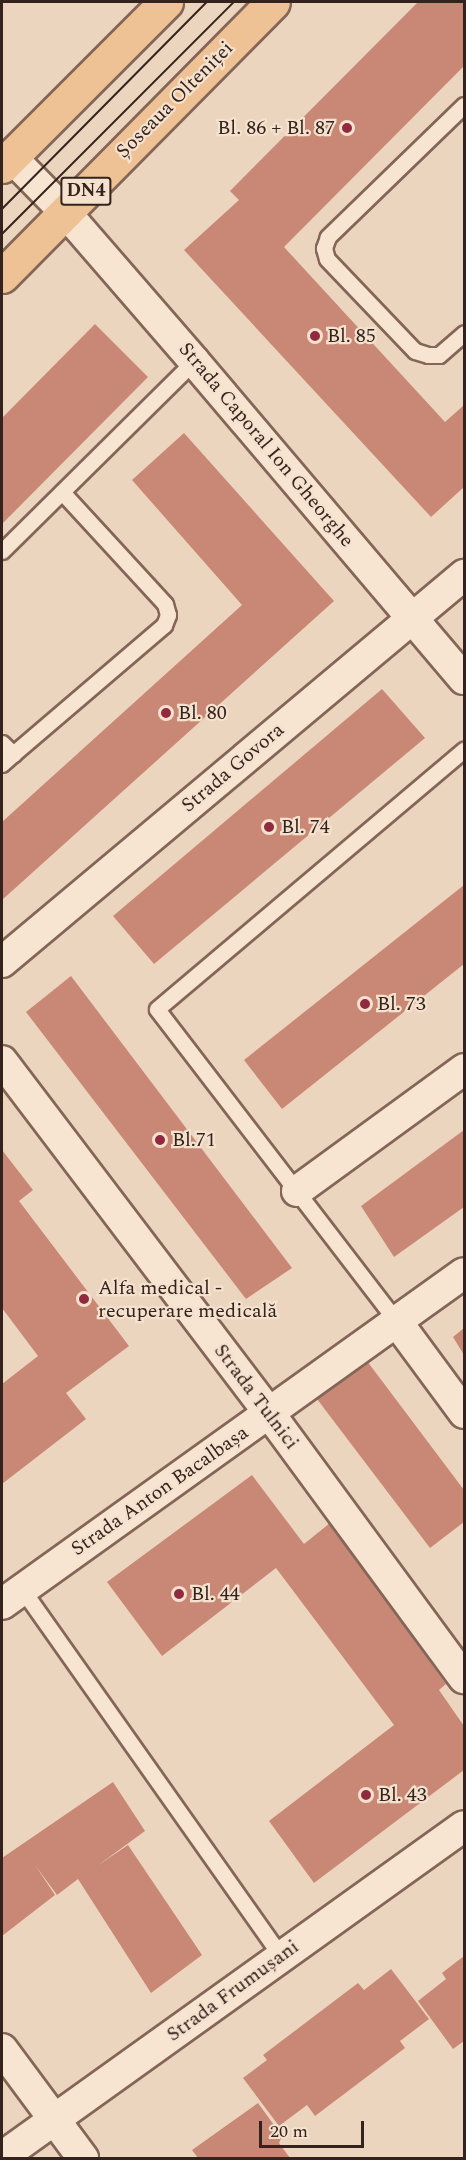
<!DOCTYPE html>
<meta charset="utf-8">
<style>
body{margin:0}
#map{position:relative;width:466px;height:2160px;overflow:hidden;background:#ecd5be;font-family:Spectral,serif}
div>[style]{position:absolute}
.building>*{inset:0;background:#c98875}
.roads{filter:drop-shadow(2px 0 #846658) drop-shadow(-2px 0 #846658) drop-shadow(0 2px #846658) drop-shadow(0 -2px #846658)}
.lane>*{height:15px;margin:-7.5px;padding:0 7.5px;transform-origin:7.5px;border-radius:7.5px;background:#f7e4d1}
.street>*{height:30px;margin:-15px;padding:0 15px;transform-origin:15px;border-radius:15px;background:#f7e4d1}
.primary>*{height:33px;margin:-16.5px;padding:0 16.5px;transform-origin:16.5px;border-radius:16.5px;background:#efc296}
.tram>*{height:1.5px;margin:-0.75px;padding:0 0.75px;transform-origin:0.75px;border-radius:0.75px;background:#34231c}
.dots>*{width:16px;height:16px;translate:-50% -50%;box-sizing:border-box;border:3px solid #f4e1ce;border-radius:50%}
span{translate:-50% -50%;white-space:nowrap;text-align:center;line-height:1.15;-webkit-text-stroke:4.5px #f4e1ce;paint-order:stroke}
.shield-label span{padding:2px 4px;background:#f4e1ce;border:2px solid;border-radius:4px;-webkit-text-stroke-width:0}
.shield-label{font-size:18px;color:#34231c;font-weight:700}
.street-label{font-size:20px;color:#34231c}
.poi-label{font-size:20px;color:#34231c}
.right{translate:-100% -50%;text-align:right}
.left{translate:0 -50%;text-align:left}
.frame{position:absolute;inset:0;border:3px solid #34231c;pointer-events:none}
.scale{position:absolute;left:259px;top:2121px;width:105px;height:27px;box-sizing:border-box;border:3px solid #34231c;border-top:0;padding-left:8px;font-size:18px;line-height:21px;white-space:nowrap;color:#34231c;-webkit-text-stroke:4px #f4e1ce;paint-order:stroke}
</style>
<div id="map">
<div class="building">
<div style="clip-path:polygon(418px 2px,464px 2px,464px 66px,284px 247px,445px 422px,464px 405px,464px 487px,431px 517px,184px 250px,239px 200px,230px 191px)"></div>
<div style="clip-path:polygon(95px 324px,148px 377px,2px 524px,2px 418px)"></div>
<div style="clip-path:polygon(184px 433px,334px 601px,2px 900px,2px 822px,242px 605px,132px 480px)"></div>
<div style="clip-path:polygon(382px 689px,425px 738px,154px 964px,113px 916px)"></div>
<div style="clip-path:polygon(464px 885px,464px 964px,282px 1109px,244px 1060px)"></div>
<div style="clip-path:polygon(71px 976px,292px 1268px,246px 1299px,26px 1012px)"></div>
<div style="clip-path:polygon(464px 1130px,464px 1207px,394px 1257px,361px 1206px)"></div>
<div style="clip-path:polygon(2px 1150px,33px 1190px,19px 1201px,129px 1346px,66px 1393px,86px 1419px,2px 1484px,2px 1384px,38px 1356px,2px 1308px)"></div>
<div style="clip-path:polygon(464px 1328px,464px 1355px,453px 1337px)"></div>
<div style="clip-path:polygon(367px 1361px,464px 1490px,464px 1522px,430px 1548px,317px 1399px)"></div>
<div style="clip-path:polygon(252px 1475px,304px 1544px,330px 1523px,446px 1684px,439px 1690px,464px 1726px,464px 1770px,314px 1883px,269px 1821px,394px 1725px,276px 1568px,162px 1656px,107px 1582px)"></div>
<div style="clip-path:polygon(113px 1782px,145px 1831px,97px 1866px,128px 1845px,202px 1955px,151px 1993px,78px 1879px,57px 1895px,35px 1865px,55px 1895px,2px 1936px,2px 1858px)"></div>
<div style="clip-path:polygon(464px 1956px,464px 2041px,453px 2049px,418px 2001px,446px 1979px,442px 1973px)"></div>
<div style="clip-path:polygon(391px 1969px,429px 2019px,400px 2041px,405px 2048px,315px 2116px,307px 2105px,279px 2126px,243px 2078px,267px 2060px,263px 2055px,358px 1983px,364px 1990px)"></div>
<div style="clip-path:polygon(258px 2103px,282px 2136px,279px 2143px,290px 2158px,198px 2158px,192px 2150px)"></div>
</div>
<div class="roads">
<div class="lane">
<div style="left:464px;top:105px;width:190px;rotate:135.9deg"></div>
<div style="left:328px;top:237px;width:12px;rotate:110deg"></div>
<div style="left:324px;top:248px;width:11px;rotate:75deg"></div>
<div style="left:327px;top:259px;width:127px;rotate:46.3deg"></div>
<div style="left:415px;top:351px;width:14px;rotate:17deg"></div>
<div style="left:428px;top:355px;width:11px"></div>
<div style="left:439px;top:355px;width:33px;rotate:-41deg"></div>
<div style="left:2px;top:551px;width:270px;rotate:-44.7deg"></div>
<div style="left:2px;top:743px;width:16px;rotate:45deg"></div>
<div style="left:13px;top:754px;width:15px;rotate:138deg"></div>
<div style="left:13px;top:754px;width:199px;rotate:-40.5deg"></div>
<div style="left:164px;top:625px;width:11px;rotate:-68deg"></div>
<div style="left:168px;top:615px;width:11px;rotate:-105deg"></div>
<div style="left:165px;top:604px;width:152px;rotate:-132.6deg"></div>
<div style="left:397px;top:1322px;width:394px;rotate:-127.5deg"></div>
<div style="left:157px;top:1009px;width:402px;rotate:-40.2deg"></div>
<div style="left:22px;top:1589px;width:449px;rotate:54.8deg"></div>
</div>
<div class="street">
<div style="left:11px;top:157px;width:77px;rotate:45.5deg"></div>
<div style="left:65px;top:212px;width:197px;rotate:49.1deg"></div>
<div style="left:194px;top:361px;width:417px;rotate:49.7deg"></div>
<div style="left:2px;top:962px;width:603px;rotate:-39.95deg"></div>
<div style="left:2px;top:1061px;width:442px;rotate:52.8deg"></div>
<div style="left:269px;top:1413px;width:329px;rotate:53.7deg"></div>
<div style="left:297px;top:1191px;width:207px;rotate:-36.1deg"></div>
<div style="left:397px;top:1322px;width:113px;rotate:53.6deg"></div>
<div style="left:2px;top:1604px;width:568px;rotate:-35.62deg"></div>
<div style="left:2px;top:2049px;width:136px;rotate:53.4deg"></div>
<div style="left:2px;top:2157px;width:568px;rotate:-35.62deg"></div>
</div>
<div class="primary">
<div style="left:2px;top:166px;width:232px;rotate:-45deg"></div>
<div style="left:2px;top:276px;width:385px;rotate:-45.3deg"></div>
</div>
</div>
<div class="tram">
<div style="left:2px;top:209px;width:291px;rotate:-45.3deg"></div>
<div style="left:2px;top:234px;width:328px;rotate:-45deg"></div>
</div>
<div class="dots">
<div style="left:347px;top:128px;background:#912a3f"></div>
<div style="left:315px;top:336px;background:#912a3f"></div>
<div style="left:166px;top:713px;background:#912a3f"></div>
<div style="left:269px;top:827px;background:#912a3f"></div>
<div style="left:365px;top:1004px;background:#912a3f"></div>
<div style="left:160px;top:1140px;background:#912a3f"></div>
<div style="left:84px;top:1299px;background:#912a3f"></div>
<div style="left:179px;top:1594px;background:#912a3f"></div>
<div style="left:366px;top:1795px;background:#912a3f"></div>
</div>
<div class="shield-label">
<span style="left:86px;top:191px">DN4</span>
</div>
<div class="street-label">
<span style="left:175px;top:100px;rotate:-45deg">Șoseaua Olteniței</span>
<span style="left:266px;top:445px;rotate:50deg">Strada Caporal Ion Gheorghe</span>
<span style="left:233px;top:768px;rotate:-40deg">Strada Govora</span>
<span style="left:256px;top:1397px;rotate:53deg">Strada Tulnici</span>
<span style="left:160px;top:1491px;rotate:-35deg">Strada Anton Bacalbașa</span>
<span style="left:233px;top:1991px;rotate:-36deg">Strada Frumușani</span>
</div>
<div class="poi-label">
<span class="right" style="left:335px;top:128px">Bl. 86 + Bl. 87</span>
<span class="left" style="left:327px;top:336px">Bl. 85</span>
<span class="left" style="left:178px;top:713px">Bl. 80</span>
<span class="left" style="left:281px;top:827px">Bl. 74</span>
<span class="left" style="left:377px;top:1004px">Bl. 73</span>
<span class="left" style="left:172px;top:1140px">Bl.71</span>
<span class="left" style="left:98px;top:1300px">Alfa medical -<br>recuperare medicală</span>
<span class="left" style="left:191px;top:1594px">Bl. 44</span>
<span class="left" style="left:378px;top:1795px">Bl. 43</span>
</div>
<div class="frame"></div>
<div class="scale">20 m</div>
</div>
